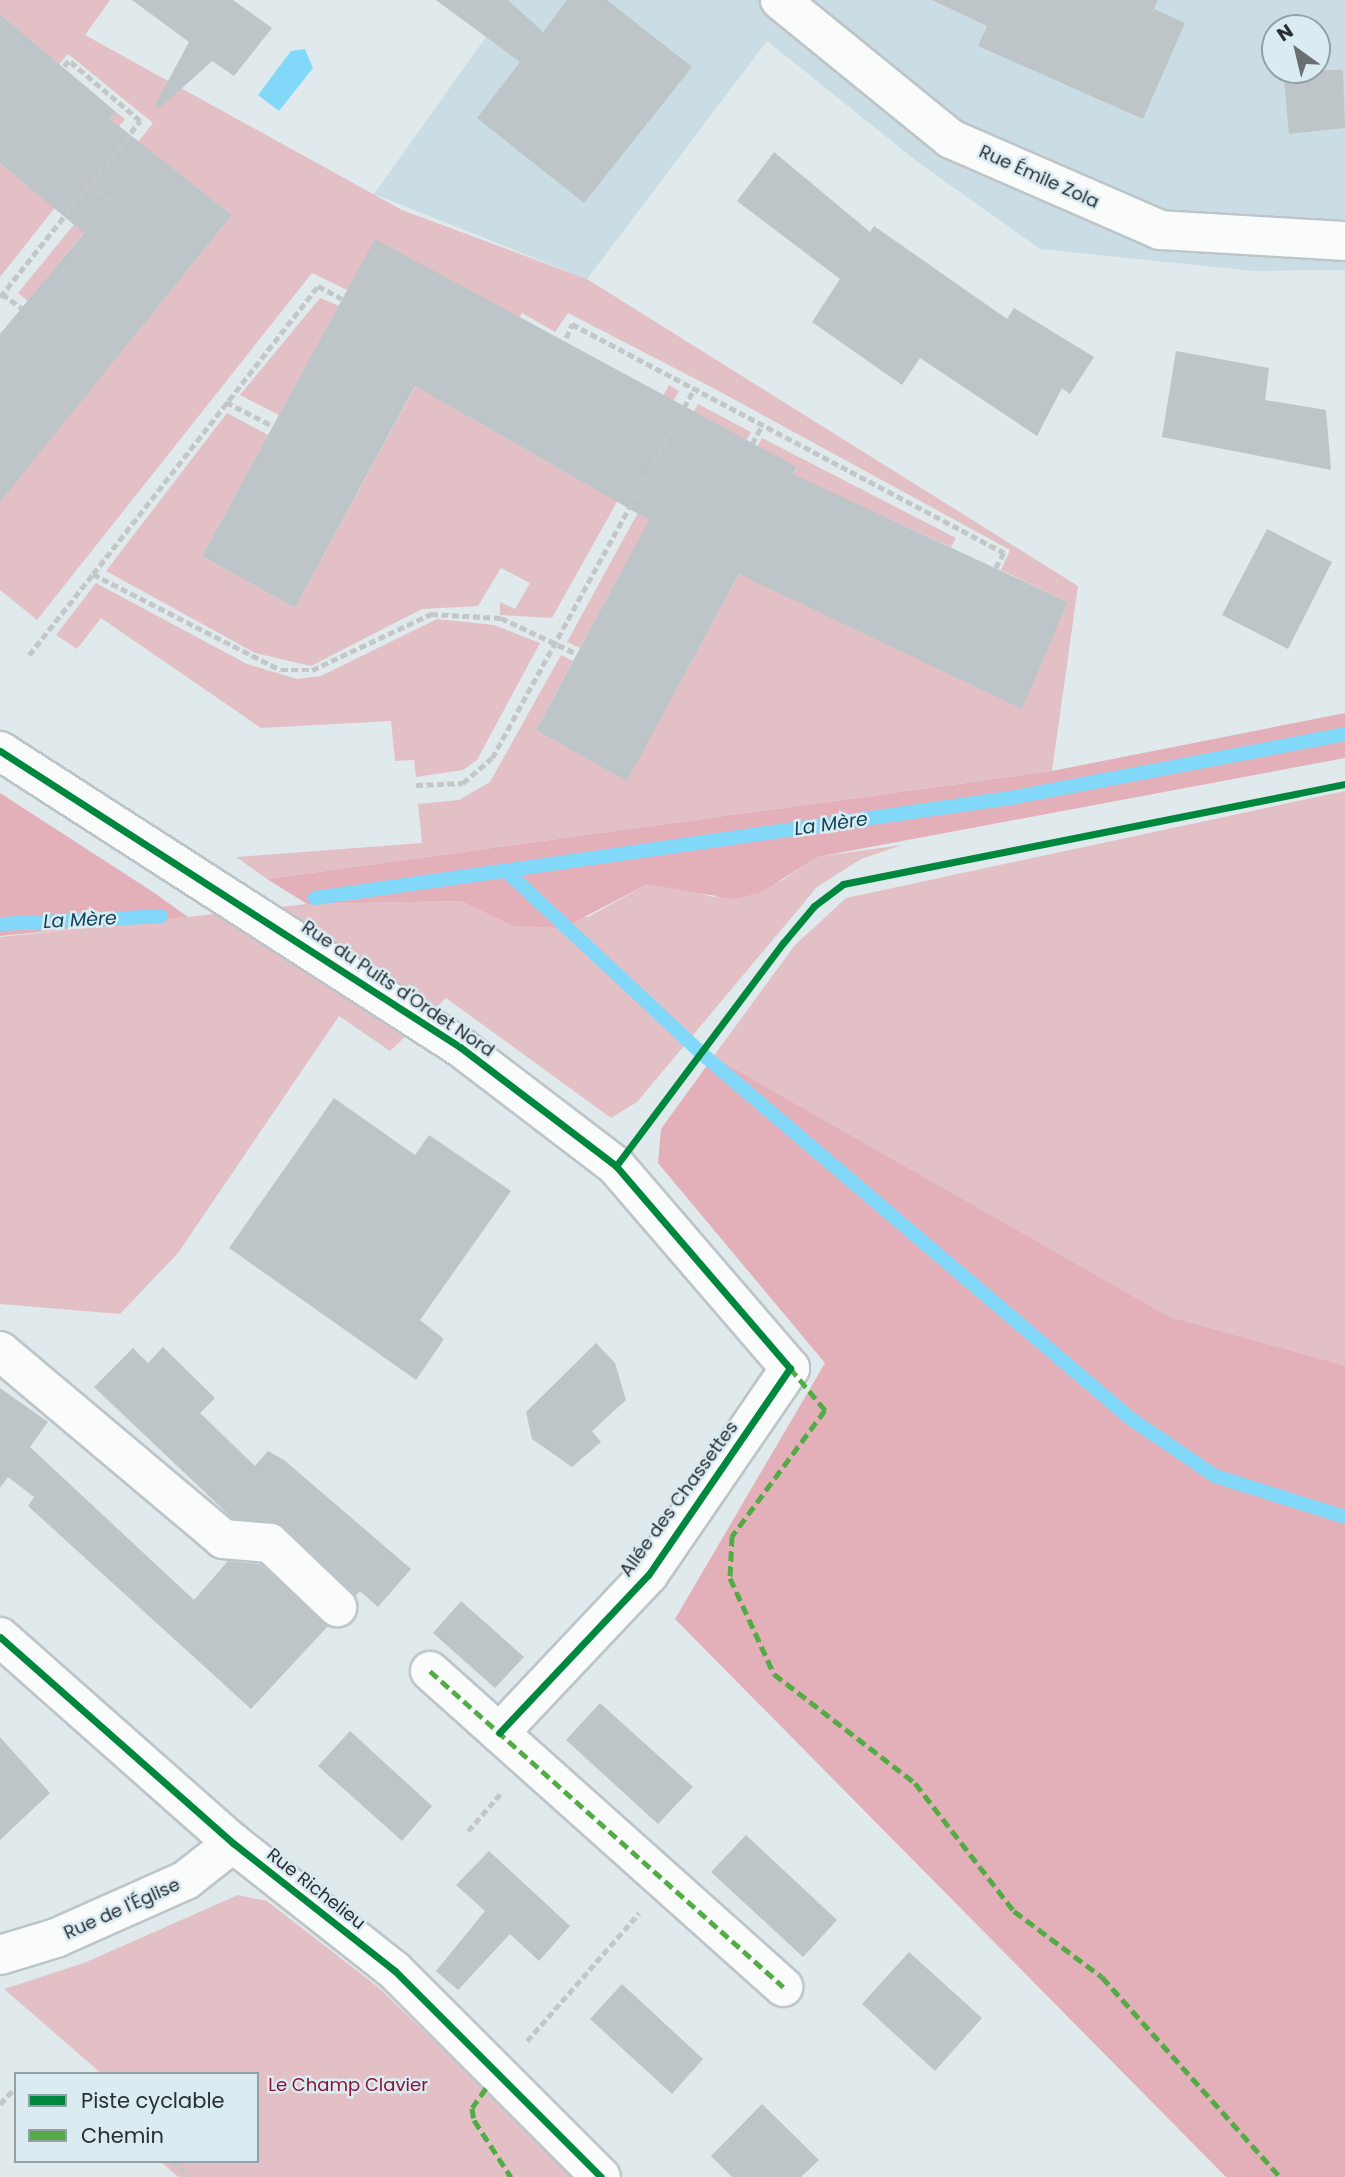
<!DOCTYPE html>
<meta charset="utf-8">
<style>
body{margin:0}
#map{position:relative;width:1345px;height:2177px;overflow:hidden;background:#e0e9ec;font-family:Poppins,sans-serif}
div>[style]{position:absolute}
.built>*{inset:0;background:#cbdde4}
.green>*{inset:0;background:#e2c0c6}
.forest>*{inset:0;background:#e3b0ba}
.water>*{inset:0;background:#82d8f9}
.stream>*{height:14px;margin:-7px;padding:0 7px;transform-origin:7px;border-radius:7px;background:#82d8f9}
.building>*{inset:0;background:#bec5c8}
.path>*{height:4.5px;margin-top:-2.25px;transform-origin:0;background:repeating-linear-gradient(90deg,#c4c7c8 0 7px,transparent 0 10.5px)}
.roads{filter:drop-shadow(2px 0 #bec5c8) drop-shadow(-2px 0 #bec5c8) drop-shadow(0 2px #bec5c8) drop-shadow(0 -2px #bec5c8)}
.street>*{height:38px;margin:-19px;padding:0 19px;transform-origin:19px;border-radius:19px;background:#fafcfc}
.quiet>*{height:5px;margin-top:-2.5px;transform-origin:0;background:repeating-linear-gradient(90deg,#53ab45 0 10px,transparent 0 15px)}
.cycleway>*{height:7px;margin:-3.5px;padding:0 3.5px;transform-origin:3.5px;border-radius:3.5px;background:#00873e}
span{translate:-50% -50%;white-space:nowrap;text-align:center;line-height:1.15;-webkit-text-stroke:5px #daebf2;paint-order:stroke}
.street-label{font-size:18px;color:#292f32}
.park-label{font-size:18px;color:#8c1336}
.water-label{font-size:19px;color:#104457;font-style:italic}
.legend{position:absolute;left:14px;top:2072px;width:245px;height:91px;box-sizing:border-box;background:#daebf2;border:2px solid #93a0a5;margin:0;padding:9px 12px;list-style:none;font-size:21px;color:#292f32}
.legend li{display:flex;align-items:center;gap:14px;height:35px}
.legend b{width:35px;border:2px solid #93a0a5}
.north{position:absolute;left:1261px;top:14px;width:70px;height:70px;box-sizing:border-box;background:#daebf2;border:2px solid #93a0a5;border-radius:50%;rotate:326deg;font-size:19px;font-weight:700;line-height:28px;text-align:center;color:#292f32}
.north::after{content:'';display:block;margin:auto;width:24px;height:32px;background:#697073;clip-path:polygon(50% 0,100% 100%,50% 72%,0 100%)}
</style>
<div id="map">
<div class="built">
<div style="clip-path:polygon(evenodd,436px 0,1345px 0,1345px 270px,1254px 271px,1040px 249px,919px 163px,767px 41px,587px 279px,374px 194px,486px 37px,436px 0,1275px 28px,1317px 28px,1317px 70px,1275px 70px,1275px 28px)"></div>
</div>
<div class="green">
<div style="clip-path:polygon(0 0,110px 0,85px 35px,402px 210px,587px 279px,1078px 586px,1052px 771px,267px 879px,236px 857px,422px 843px,418px 804px,459px 800px,490px 782px,561px 655px,573px 661px,536px 730px,627px 780px,797px 468px,757px 447px,762px 438px,956px 538px,951px 547px,850px 501px,1021px 709px,1068px 602px,1001px 570px,1010px 550px,715px 389px,568px 313px,555px 332px,522px 313px,467px 416px,608px 496px,669px 385px,679px 391px,552px 618px,500px 615px,500px 602px,515px 609px,530px 583px,501px 568px,478px 606px,422px 609px,311px 666px,255px 653px,106px 571px,227px 413px,268px 435px,202px 556px,295px 608px,467px 291px,347px 290px,312px 273px,37px 620px,0 590px,0 477px,12px 486px,232px 215px,151px 152px,105px 183px,153px 123px,68px 54px,59px 64px,0 14px)"></div>
<div style="clip-path:polygon(116px 112px,125px 119px,0 277px,0 163px,43px 198px)"></div>
<div style="clip-path:polygon(94px 200px,104px 208px,28px 301px,18px 293px)"></div>
<div style="clip-path:polygon(320px 298px,339px 306px,279px 415px,240px 395px)"></div>
<div style="clip-path:polygon(698px 404px,751px 432px,746px 441px,667px 461px)"></div>
<div style="clip-path:polygon(658px 476px,670px 483px,580px 648px,567px 642px)"></div>
<div style="clip-path:polygon(96px 583px,247px 664px,297px 679px,321px 676px,437px 619px,494px 625px,540px 643px,477px 760px,463px 770px,416px 777px,414px 760px,395px 761px,391px 721px,261px 728px,101px 618px,77px 649px,56px 635px)"></div>
<div style="clip-path:polygon(1345px 791px,1345px 2177px,1226px 2177px,1208px 1692px,700px 1123px,713px 1057px,795px 945px,846px 898px)"></div>
<div style="clip-path:polygon(902px 845px,861px 859px,817px 887px,637px 1102px,611px 1118px,446px 998px,390px 1051px,339px 1016px,178px 1253px,120px 1314px,0 1304px,0 937px,307px 904px,461px 901px,491px 914px,588px 917px,648px 884px,667px 883px,713px 897px,781px 881px,816px 857px)"></div>
<div style="clip-path:polygon(238px 1895px,267px 1901px,378px 1987px,576px 2177px,178px 2177px,160px 2161px,257px 2161px,257px 2074px,102px 2074px,4px 1989px,84px 1963px)"></div>
</div>
<div class="forest">
<div style="clip-path:polygon(1345px 713px,1345px 758px,817px 857px,760px 893px,733px 899px,648px 884px,563px 928px,514px 926px,461px 901px,307px 904px,267px 879px,1052px 771px)"></div>
<div style="clip-path:polygon(0 793px,153px 892px,188px 917px,0 936px)"></div>
<div style="clip-path:polygon(713px 1057px,1169px 1317px,1345px 1366px,1345px 2177px,1226px 2177px,675px 1619px,825px 1363px,658px 1163px,661px 1129px)"></div>
</div>
<div class="water">
<div style="clip-path:polygon(305px 49px,313px 68px,279px 111px,258px 95px,291px 51px)"></div>
</div>
<div class="stream">
<div style="left:505px;top:870px;width:267px;rotate:43deg"></div>
<div style="left:700px;top:1052px;width:566px;rotate:40.41deg"></div>
<div style="left:1131px;top:1419px;width:102px;rotate:34.2deg"></div>
<div style="left:1215px;top:1476px;width:136px;rotate:17.5deg"></div>
<div style="left:315px;top:898px;width:702px;rotate:-8.19deg"></div>
<div style="left:1010px;top:798px;width:341px;rotate:-10.8deg"></div>
<div style="left:0;top:924px;width:161px;rotate:-2.8deg"></div>
</div>
<div class="building">
<div style="clip-path:polygon(132px 0,233px 0,272px 28px,234px 76px,212px 61px,159px 109px,155px 105px,189px 42px)"></div>
<div style="clip-path:polygon(436px 0,508px 0,543px 32px,567px 0,607px 0,692px 67px,584px 203px,477px 118px,520px 62px)"></div>
<div style="clip-path:polygon(932px 0,1158px 0,1154px 9px,1185px 23px,1143px 119px,978px 46px,987px 26px)"></div>
<div style="clip-path:polygon(0 14px,116px 112px,110px 119px,232px 215px,0 502px,0 334px,84px 233px,0 163px)"></div>
<div style="clip-path:polygon(1283px 70px,1343px 70px,1345px 128px,1289px 134px)"></div>
<div style="clip-path:polygon(774px 152px,870px 232px,874px 226px,1007px 319px,1014px 308px,1094px 357px,1070px 394px,1062px 388px,1037px 436px,920px 358px,902px 385px,812px 322px,840px 279px,737px 201px)"></div>
<div style="clip-path:polygon(375px 239px,797px 467px,793px 474px,1068px 602px,1022px 709px,739px 574px,627px 781px,536px 730px,649px 520px,415px 386px,295px 608px,202px 556px)"></div>
<div style="clip-path:polygon(1176px 351px,1269px 368px,1265px 400px,1326px 410px,1331px 470px,1162px 437px)"></div>
<div style="clip-path:polygon(1267px 529px,1332px 562px,1288px 649px,1222px 615px)"></div>
<div style="clip-path:polygon(334px 1098px,415px 1155px,429px 1135px,511px 1191px,420px 1320px,444px 1339px,416px 1380px,229px 1248px)"></div>
<div style="clip-path:polygon(596px 1343px,615px 1363px,626px 1400px,592px 1431px,601px 1442px,572px 1467px,532px 1439px,526px 1412px)"></div>
<div style="clip-path:polygon(163px 1347px,215px 1398px,200px 1413px,255px 1466px,268px 1451px,284px 1460px,411px 1569px,378px 1607px,360px 1591px,355px 1596px,284px 1527px,232px 1518px,94px 1387px,133px 1348px,148px 1363px)"></div>
<div style="clip-path:polygon(0 1388px,48px 1422px,30px 1447px,194px 1600px,228px 1561px,260px 1564px,328px 1626px,251px 1709px,28px 1506px,34px 1497px,8px 1477px,0 1488px)"></div>
<div style="clip-path:polygon(461px 1601px,524px 1657px,495px 1688px,433px 1633px)"></div>
<div style="clip-path:polygon(600px 1703px,693px 1787px,658px 1824px,566px 1740px)"></div>
<div style="clip-path:polygon(350px 1731px,432px 1806px,402px 1841px,318px 1766px)"></div>
<div style="clip-path:polygon(0 1737px,50px 1793px,0 1840px)"></div>
<div style="clip-path:polygon(746px 1835px,837px 1920px,803px 1957px,711px 1872px)"></div>
<div style="clip-path:polygon(489px 1851px,570px 1926px,539px 1961px,510px 1934px,458px 1990px,436px 1971px,485px 1911px,456px 1885px)"></div>
<div style="clip-path:polygon(909px 1952px,982px 2018px,935px 2071px,862px 2004px)"></div>
<div style="clip-path:polygon(622px 1984px,703px 2059px,672px 2094px,590px 2019px)"></div>
<div style="clip-path:polygon(762px 2104px,819px 2160px,801px 2177px,732px 2177px,711px 2156px)"></div>
</div>
<div class="path">
<div style="left:89px;top:185px;width:26px;rotate:36deg"></div>
<div style="left:2px;top:294px;width:24px;rotate:35deg"></div>
<div style="left:0;top:297px;width:225px;rotate:-51.5deg"></div>
<div style="left:140px;top:121px;width:93px;rotate:-139.8deg"></div>
<div style="left:69px;top:61px;width:8px;rotate:130deg"></div>
<div style="left:566px;top:338px;width:15px;rotate:-67deg"></div>
<div style="left:572px;top:324px;width:489px;rotate:27.9deg"></div>
<div style="left:1004px;top:553px;width:17px;rotate:118deg"></div>
<div style="left:226px;top:402px;width:53px;rotate:27.1deg"></div>
<div style="left:752px;top:444px;width:21px;rotate:-62deg"></div>
<div style="left:93px;top:574px;width:365px;rotate:-52deg"></div>
<div style="left:318px;top:286px;width:27px;rotate:28deg"></div>
<div style="left:29px;top:655px;width:103px;rotate:-51.7deg"></div>
<div style="left:93px;top:574px;width:211px;rotate:27.1deg"></div>
<div style="left:281px;top:670px;width:31px"></div>
<div style="left:312px;top:670px;width:132px;rotate:-25.2deg"></div>
<div style="left:431px;top:614px;width:70px;rotate:3.3deg"></div>
<div style="left:501px;top:618px;width:84px;rotate:25.3deg"></div>
<div style="left:416px;top:785px;width:47px;rotate:-2.4deg"></div>
<div style="left:463px;top:783px;width:38px;rotate:-41deg"></div>
<div style="left:492px;top:758px;width:421px;rotate:-61.3deg"></div>
<div style="left:468px;top:1831px;width:52px;rotate:-48.9deg"></div>
<div style="left:527px;top:2041px;width:170px;rotate:-48.8deg"></div>
<div style="left:0;top:2104px;width:18px;rotate:-47deg"></div>
<div style="left:172px;top:2161px;width:23px;rotate:43deg"></div>
</div>
<div class="roads">
<div class="street">
<div style="left:780px;top:0;width:220px;rotate:39.1deg"></div>
<div style="left:951px;top:139px;width:228px;rotate:23.5deg"></div>
<div style="left:1160px;top:230px;width:185px;rotate:3.4deg"></div>
<div style="left:0;top:751px;width:547px;rotate:32.76deg"></div>
<div style="left:460px;top:1047px;width:196px;rotate:37.3deg"></div>
<div style="left:616px;top:1166px;width:267px;rotate:49.3deg"></div>
<div style="left:790px;top:1368px;width:251px;rotate:124.4deg"></div>
<div style="left:648px;top:1575px;width:217px;rotate:133.3deg"></div>
<div style="left:0;top:1351px;width:292px;rotate:40.1deg"></div>
<div style="left:223px;top:1539px;width:47px;rotate:4.9deg"></div>
<div style="left:270px;top:1543px;width:93px;rotate:43.7deg"></div>
<div style="left:0;top:1637px;width:311px;rotate:41.5deg"></div>
<div style="left:233px;top:1843px;width:206px;rotate:38.3deg"></div>
<div style="left:395px;top:1971px;width:291px;rotate:45deg"></div>
<div style="left:430px;top:1671px;width:474px;rotate:41.8deg"></div>
<div style="left:0;top:1955px;width:59px;rotate:-16.9deg"></div>
<div style="left:56px;top:1938px;width:142px;rotate:-24deg"></div>
<div style="left:186px;top:1880px;width:60px;rotate:-38.2deg"></div>
</div>
</div>
<div class="quiet">
<div style="left:790px;top:1368px;width:55px;rotate:50.2deg"></div>
<div style="left:825px;top:1410px;width:157px;rotate:126.4deg"></div>
<div style="left:732px;top:1536px;width:42px;rotate:92.7deg"></div>
<div style="left:730px;top:1578px;width:106px;rotate:65.4deg"></div>
<div style="left:774px;top:1674px;width:178px;rotate:37.7deg"></div>
<div style="left:915px;top:1783px;width:162px;rotate:52.3deg"></div>
<div style="left:1014px;top:1911px;width:110px;rotate:36.9deg"></div>
<div style="left:1102px;top:1977px;width:268px;rotate:48.3deg"></div>
<div style="left:430px;top:1671px;width:474px;rotate:41.8deg"></div>
<div style="left:486px;top:2088px;width:24px;rotate:125deg"></div>
<div style="left:472px;top:2108px;width:12px;rotate:81deg"></div>
<div style="left:474px;top:2120px;width:68px;rotate:57deg"></div>
</div>
<div class="cycleway">
<div style="left:0;top:751px;width:547px;rotate:32.76deg"></div>
<div style="left:460px;top:1047px;width:196px;rotate:37.3deg"></div>
<div style="left:616px;top:1166px;width:267px;rotate:49.3deg"></div>
<div style="left:790px;top:1368px;width:251px;rotate:124.4deg"></div>
<div style="left:648px;top:1575px;width:217px;rotate:133.3deg"></div>
<div style="left:616px;top:1166px;width:279px;rotate:-53.2deg"></div>
<div style="left:783px;top:943px;width:48px;rotate:-50deg"></div>
<div style="left:814px;top:906px;width:36px;rotate:-37deg"></div>
<div style="left:843px;top:884px;width:512px;rotate:-11.27deg"></div>
<div style="left:0;top:1637px;width:311px;rotate:41.5deg"></div>
<div style="left:233px;top:1843px;width:206px;rotate:38.3deg"></div>
<div style="left:395px;top:1971px;width:291px;rotate:45deg"></div>
</div>
<div class="street-label">
<span style="left:1039px;top:177px;rotate:24deg">Rue Émile Zola</span>
<span style="left:398px;top:989px;rotate:34deg">Rue du Puits d'Ordet Nord</span>
<span style="left:679px;top:1499px;rotate:-54deg">Allée des Chassettes</span>
<span style="left:316px;top:1889px;rotate:38deg">Rue Richelieu</span>
<span style="left:122px;top:1909px;rotate:-24deg">Rue de l'Église</span>
</div>
<div class="park-label">
<span style="left:348px;top:2085px">Le Champ Clavier</span>
</div>
<div class="water-label">
<span style="left:831px;top:824px;rotate:-8deg">La Mère</span>
<span style="left:80px;top:920px;rotate:-3deg">La Mère</span>
</div>
<ul class="legend">
<li><b style="height:9px;background:#00873e"></b>Piste cyclable</li>
<li><b style="height:9px;background:#53ab45"></b>Chemin</li>
</ul>
<div class="north">N</div>
</div>
